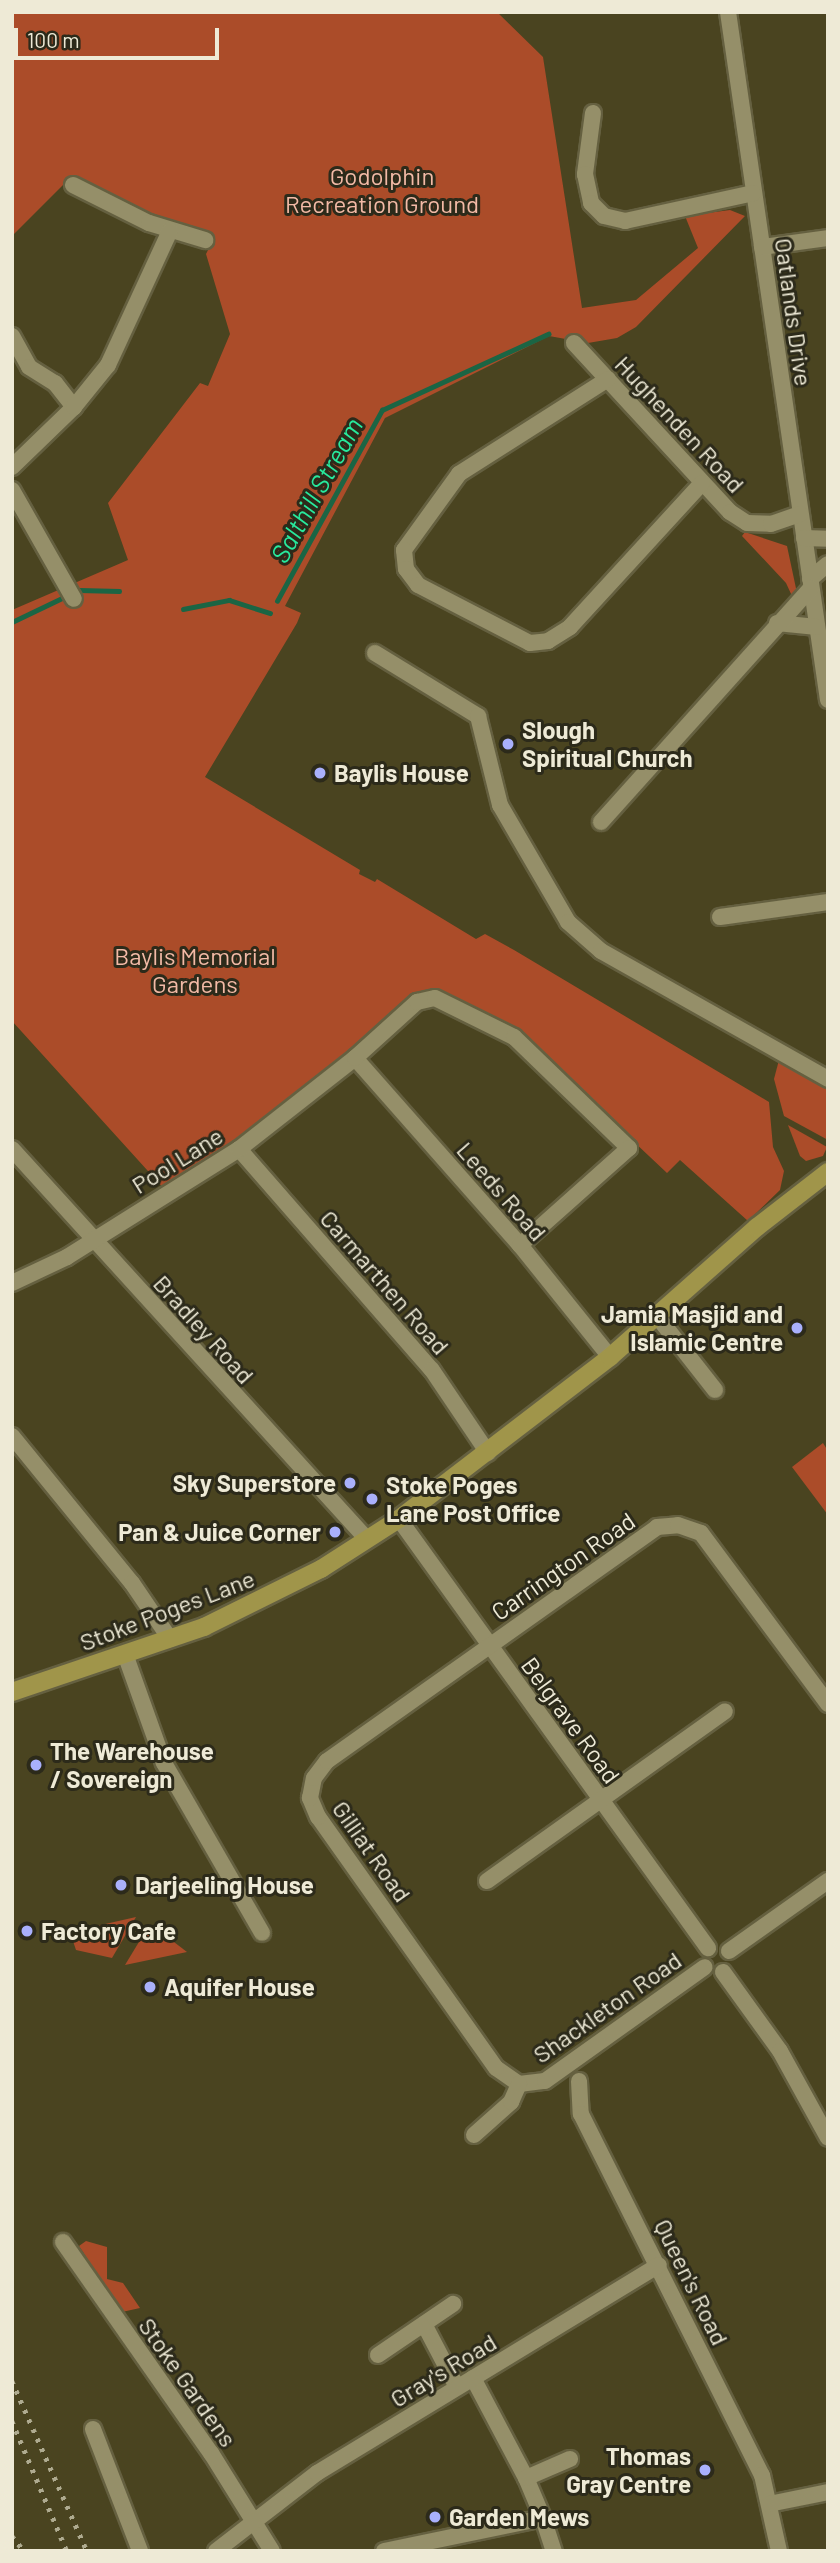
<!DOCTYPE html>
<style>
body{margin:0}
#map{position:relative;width:840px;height:2563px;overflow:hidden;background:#4a4420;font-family:Barlow,sans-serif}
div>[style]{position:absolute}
.green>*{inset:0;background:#ab4c29}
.stream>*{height:4.5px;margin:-2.25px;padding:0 2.25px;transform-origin:2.25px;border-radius:2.25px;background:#1b6544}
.roads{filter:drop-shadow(2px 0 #656040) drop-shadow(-2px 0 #656040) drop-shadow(0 2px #656040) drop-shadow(0 -2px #656040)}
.street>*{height:16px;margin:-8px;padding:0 8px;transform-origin:8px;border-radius:8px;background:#958f69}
.secondary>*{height:18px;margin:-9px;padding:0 9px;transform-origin:9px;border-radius:9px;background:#a0954a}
.rail>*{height:4.5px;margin-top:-2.25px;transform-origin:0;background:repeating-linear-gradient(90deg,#afab90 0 3.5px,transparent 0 10.5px)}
.dots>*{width:19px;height:19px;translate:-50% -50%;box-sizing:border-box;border:4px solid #2c2a1a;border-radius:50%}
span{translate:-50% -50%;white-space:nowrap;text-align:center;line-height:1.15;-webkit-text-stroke:6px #2c2a1a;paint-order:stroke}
.park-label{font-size:24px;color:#f3baa6}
.street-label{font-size:24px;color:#eeead6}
.poi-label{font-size:24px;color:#eeead6;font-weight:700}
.left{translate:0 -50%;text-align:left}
.right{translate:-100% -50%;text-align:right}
.water-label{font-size:26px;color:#28ea9d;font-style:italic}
.frame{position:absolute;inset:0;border:14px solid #eeead6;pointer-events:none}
.scale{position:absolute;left:14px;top:28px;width:205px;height:32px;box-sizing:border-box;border:4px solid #eeead6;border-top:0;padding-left:9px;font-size:21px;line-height:24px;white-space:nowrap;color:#eeead6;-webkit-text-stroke:5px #2c2a1a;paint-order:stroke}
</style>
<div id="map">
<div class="green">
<div style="clip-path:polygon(12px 12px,497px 12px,543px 57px,582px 308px,636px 300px,698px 248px,685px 216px,730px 210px,745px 216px,636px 327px,617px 338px,588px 343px,549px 336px,385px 418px,285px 606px,301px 613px,297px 623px,205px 777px,360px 870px,359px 874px,375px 882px,377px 879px,476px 939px,485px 934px,514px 950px,769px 1102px,773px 1147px,784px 1171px,780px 1190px,748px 1221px,680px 1160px,667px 1173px,528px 1042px,418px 998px,242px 1144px,231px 1142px,222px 1157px,167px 1192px,12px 1021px,12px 610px,128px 560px,108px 503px,200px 383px,208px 386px,230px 334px,206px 254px,212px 242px,94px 196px,71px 177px,12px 236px)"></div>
<div style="clip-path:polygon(745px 532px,787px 546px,797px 593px,792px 596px,786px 583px,742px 536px)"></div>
<div style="clip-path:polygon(779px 1060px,828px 1089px,828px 1140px,784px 1116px,774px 1079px)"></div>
<div style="clip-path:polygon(788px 1125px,827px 1147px,823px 1156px,806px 1161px,800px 1156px)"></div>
<div style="clip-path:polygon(823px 1443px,828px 1451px,828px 1515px,792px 1467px)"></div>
<div style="clip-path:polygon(136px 1917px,112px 1958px,76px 1950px,70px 1932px)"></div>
<div style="clip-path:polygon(157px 1929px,187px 1952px,125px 1965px,145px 1932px)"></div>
<div style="clip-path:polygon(86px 2241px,107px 2247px,107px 2279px,123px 2283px,140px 2308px,122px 2312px,79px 2246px)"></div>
</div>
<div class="stream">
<div style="left:79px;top:590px;width:40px;rotate:1.4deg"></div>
<div style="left:277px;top:601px;width:218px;rotate:-61.2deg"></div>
<div style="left:382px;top:410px;width:183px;rotate:-24.6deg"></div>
<div style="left:183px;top:609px;width:47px;rotate:-11.1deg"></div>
<div style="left:229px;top:600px;width:43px;rotate:17.6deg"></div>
<div style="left:12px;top:622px;width:55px;rotate:-25.6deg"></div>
</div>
<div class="roads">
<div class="street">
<div style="left:728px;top:12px;width:695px;rotate:81.73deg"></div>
<div style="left:593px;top:113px;width:62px;rotate:97.5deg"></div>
<div style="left:585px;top:174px;width:30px;rotate:78deg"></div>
<div style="left:591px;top:203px;width:18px;rotate:45deg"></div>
<div style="left:604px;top:216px;width:22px;rotate:13deg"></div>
<div style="left:625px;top:221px;width:131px;rotate:-12.3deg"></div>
<div style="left:73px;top:185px;width:85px;rotate:26.6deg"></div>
<div style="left:149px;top:223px;width:59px;rotate:16.9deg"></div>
<div style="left:762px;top:247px;width:67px;rotate:-7.8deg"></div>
<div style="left:12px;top:336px;width:35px;rotate:61deg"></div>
<div style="left:29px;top:367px;width:31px;rotate:32deg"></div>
<div style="left:55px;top:383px;width:31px;rotate:52deg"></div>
<div style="left:574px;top:343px;width:230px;rotate:47.3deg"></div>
<div style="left:730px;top:512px;width:20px;rotate:33deg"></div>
<div style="left:747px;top:523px;width:24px;rotate:2deg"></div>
<div style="left:771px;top:524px;width:31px;rotate:-19deg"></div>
<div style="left:608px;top:379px;width:177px;rotate:147.5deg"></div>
<div style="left:459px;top:474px;width:94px;rotate:125.9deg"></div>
<div style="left:404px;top:550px;width:19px;rotate:84deg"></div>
<div style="left:406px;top:569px;width:20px;rotate:53deg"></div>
<div style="left:418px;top:585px;width:126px;rotate:27.4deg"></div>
<div style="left:530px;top:643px;width:18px;rotate:-6deg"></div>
<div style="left:548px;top:641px;width:26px;rotate:-32deg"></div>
<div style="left:570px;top:627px;width:195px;rotate:-47.5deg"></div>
<div style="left:12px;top:467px;width:86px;rotate:-44.1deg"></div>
<div style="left:74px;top:407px;width:54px;rotate:-51deg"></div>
<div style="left:108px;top:365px;width:148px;rotate:-65.2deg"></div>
<div style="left:12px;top:490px;width:125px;rotate:60.4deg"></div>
<div style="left:804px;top:538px;width:24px;rotate:2deg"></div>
<div style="left:810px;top:579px;width:23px;rotate:-40deg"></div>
<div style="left:777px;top:623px;width:40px;rotate:5.7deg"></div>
<div style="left:375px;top:653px;width:121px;rotate:31.5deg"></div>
<div style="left:478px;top:716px;width:92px;rotate:76.1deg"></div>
<div style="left:500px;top:805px;width:135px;rotate:59.8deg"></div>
<div style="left:568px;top:922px;width:44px;rotate:41.3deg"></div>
<div style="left:601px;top:951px;width:261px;rotate:29.4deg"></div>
<div style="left:601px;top:822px;width:314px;rotate:-48.1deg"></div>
<div style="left:720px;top:917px;width:109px;rotate:-7.9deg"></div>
<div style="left:355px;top:1058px;width:249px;rotate:48.6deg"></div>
<div style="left:520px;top:1245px;width:144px;rotate:51.2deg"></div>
<div style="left:12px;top:1149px;width:525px;rotate:47.7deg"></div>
<div style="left:239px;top:1149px;width:293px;rotate:48.9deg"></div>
<div style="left:432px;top:1370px;width:100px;rotate:56deg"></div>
<div style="left:12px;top:1283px;width:61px;rotate:-25.3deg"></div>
<div style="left:67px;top:1257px;width:203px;rotate:-32.1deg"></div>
<div style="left:239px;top:1149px;width:147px;rotate:-38.1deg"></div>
<div style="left:355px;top:1058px;width:84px;rotate:-42.1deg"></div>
<div style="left:417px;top:1002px;width:18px;rotate:-13deg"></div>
<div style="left:435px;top:998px;width:88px;rotate:26.3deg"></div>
<div style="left:514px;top:1037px;width:160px;rotate:44deg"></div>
<div style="left:629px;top:1148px;width:146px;rotate:138.3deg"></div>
<div style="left:657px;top:1316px;width:94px;rotate:51.9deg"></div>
<div style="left:12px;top:1436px;width:190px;rotate:50.8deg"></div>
<div style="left:132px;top:1583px;width:68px;rotate:55.8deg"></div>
<div style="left:399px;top:1519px;width:529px;rotate:54.24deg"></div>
<div style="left:125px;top:1654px;width:116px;rotate:70.3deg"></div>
<div style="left:164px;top:1763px;width:196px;rotate:60deg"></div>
<div style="left:487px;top:1881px;width:292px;rotate:-35.5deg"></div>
<div style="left:729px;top:1951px;width:121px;rotate:-35.3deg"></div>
<div style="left:723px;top:1972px;width:97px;rotate:54.2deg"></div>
<div style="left:780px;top:2051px;width:99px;rotate:61.1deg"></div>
<div style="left:579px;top:2081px;width:33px;rotate:87deg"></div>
<div style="left:581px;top:2114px;width:404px;rotate:63.4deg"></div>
<div style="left:762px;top:2475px;width:78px;rotate:77.4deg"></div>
<div style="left:519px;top:2084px;width:28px;rotate:-145deg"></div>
<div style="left:496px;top:2068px;width:308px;rotate:-125.3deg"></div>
<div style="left:318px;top:1817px;width:21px;rotate:-113deg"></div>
<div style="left:310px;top:1798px;width:20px;rotate:-79deg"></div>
<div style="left:314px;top:1778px;width:21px;rotate:-53deg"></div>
<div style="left:327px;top:1761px;width:405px;rotate:-35.3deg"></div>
<div style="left:657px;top:1527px;width:21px;rotate:-5deg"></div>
<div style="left:678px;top:1525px;width:24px;rotate:19deg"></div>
<div style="left:701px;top:1533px;width:213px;rotate:53.4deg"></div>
<div style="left:519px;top:2084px;width:26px;rotate:-7deg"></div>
<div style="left:545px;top:2081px;width:196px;rotate:-35.5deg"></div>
<div style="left:474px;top:2135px;width:50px;rotate:-41.7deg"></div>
<div style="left:511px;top:2102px;width:20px;rotate:-66deg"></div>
<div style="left:63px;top:2242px;width:258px;rotate:55deg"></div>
<div style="left:211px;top:2453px;width:115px;rotate:58.1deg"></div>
<div style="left:424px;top:2324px;width:71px;rotate:62.4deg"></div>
<div style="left:378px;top:2355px;width:91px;rotate:-34.2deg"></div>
<div style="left:473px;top:2378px;width:113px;rotate:62.1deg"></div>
<div style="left:93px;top:2429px;width:131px;rotate:68.9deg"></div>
<div style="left:769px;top:2504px;width:60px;rotate:-11.5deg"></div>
<div style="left:543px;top:2518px;width:43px;rotate:-113deg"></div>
<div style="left:526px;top:2478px;width:48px;rotate:-23.4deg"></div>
<div style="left:216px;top:2551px;width:128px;rotate:-37.7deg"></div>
<div style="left:317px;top:2473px;width:400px;rotate:-31.3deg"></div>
<div style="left:384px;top:2551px;width:162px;rotate:-11.7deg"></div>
<div style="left:543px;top:2518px;width:35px;rotate:72deg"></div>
</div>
<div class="secondary">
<div style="left:12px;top:1692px;width:203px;rotate:-18.7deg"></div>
<div style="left:204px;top:1627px;width:131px;rotate:-26.4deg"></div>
<div style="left:321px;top:1569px;width:93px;rotate:-32.7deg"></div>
<div style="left:399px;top:1519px;width:266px;rotate:-37.5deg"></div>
<div style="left:610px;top:1357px;width:196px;rotate:-41.5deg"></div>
<div style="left:757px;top:1227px;width:90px;rotate:-37.8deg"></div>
</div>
</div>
<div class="rail">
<div style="left:12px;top:2381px;width:186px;rotate:66.2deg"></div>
<div style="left:12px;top:2421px;width:141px;rotate:67.1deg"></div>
<div style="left:12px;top:2536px;width:19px;rotate:51deg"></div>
</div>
<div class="dots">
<div style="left:508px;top:744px;background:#a9b0fc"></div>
<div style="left:320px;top:773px;background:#a9b0fc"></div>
<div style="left:797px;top:1328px;background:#a9b0fc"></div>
<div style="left:350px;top:1483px;background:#a9b0fc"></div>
<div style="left:372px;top:1499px;background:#a9b0fc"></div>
<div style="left:335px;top:1532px;background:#a9b0fc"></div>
<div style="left:36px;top:1765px;background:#a9b0fc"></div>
<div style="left:121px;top:1885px;background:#a9b0fc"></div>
<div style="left:27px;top:1931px;background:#a9b0fc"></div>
<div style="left:150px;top:1987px;background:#a9b0fc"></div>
<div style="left:705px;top:2470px;background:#a9b0fc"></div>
<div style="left:435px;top:2517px;background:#a9b0fc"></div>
</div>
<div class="park-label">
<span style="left:382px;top:190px">Godolphin<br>Recreation Ground</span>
<span style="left:195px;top:970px">Baylis Memorial<br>Gardens</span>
</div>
<div class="street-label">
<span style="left:794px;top:312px;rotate:82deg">Oatlands Drive</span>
<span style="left:680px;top:424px;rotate:47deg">Hughenden Road</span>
<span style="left:177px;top:1160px;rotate:-32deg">Pool Lane</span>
<span style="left:502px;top:1191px;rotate:49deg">Leeds Road</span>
<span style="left:385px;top:1282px;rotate:49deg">Carmarthen Road</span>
<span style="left:204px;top:1329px;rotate:48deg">Bradley Road</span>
<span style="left:563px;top:1566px;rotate:-35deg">Carrington Road</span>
<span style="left:167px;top:1610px;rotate:-21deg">Stoke Poges Lane</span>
<span style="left:571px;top:1720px;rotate:54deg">Belgrave Road</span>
<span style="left:372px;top:1851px;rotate:55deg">Gilliat Road</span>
<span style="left:607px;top:2007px;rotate:-35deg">Shackleton Road</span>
<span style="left:692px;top:2282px;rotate:64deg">Queen's Road</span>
<span style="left:443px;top:2370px;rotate:-31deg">Gray's Road</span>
<span style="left:188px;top:2382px;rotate:55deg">Stoke Gardens</span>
</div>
<div class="poi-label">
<span class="left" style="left:522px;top:744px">Slough<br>Spiritual Church</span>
<span class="left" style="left:334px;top:773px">Baylis House</span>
<span class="right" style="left:783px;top:1328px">Jamia Masjid and<br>Islamic Centre</span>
<span class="right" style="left:336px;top:1483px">Sky Superstore</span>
<span class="left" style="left:386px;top:1499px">Stoke Poges<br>Lane Post Office</span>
<span class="right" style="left:321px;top:1532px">Pan &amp; Juice Corner</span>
<span class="left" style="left:50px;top:1765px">The Warehouse<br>/ Sovereign</span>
<span class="left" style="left:135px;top:1885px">Darjeeling House</span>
<span class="left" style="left:41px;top:1931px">Factory Cafe</span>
<span class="left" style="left:164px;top:1987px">Aquifer House</span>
<span class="right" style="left:691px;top:2470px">Thomas<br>Gray Centre</span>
<span class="left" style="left:449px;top:2517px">Garden Mews</span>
</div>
<div class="water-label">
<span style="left:316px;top:490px;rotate:-61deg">Salthill Stream</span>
</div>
<div class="frame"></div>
<div class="scale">100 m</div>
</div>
